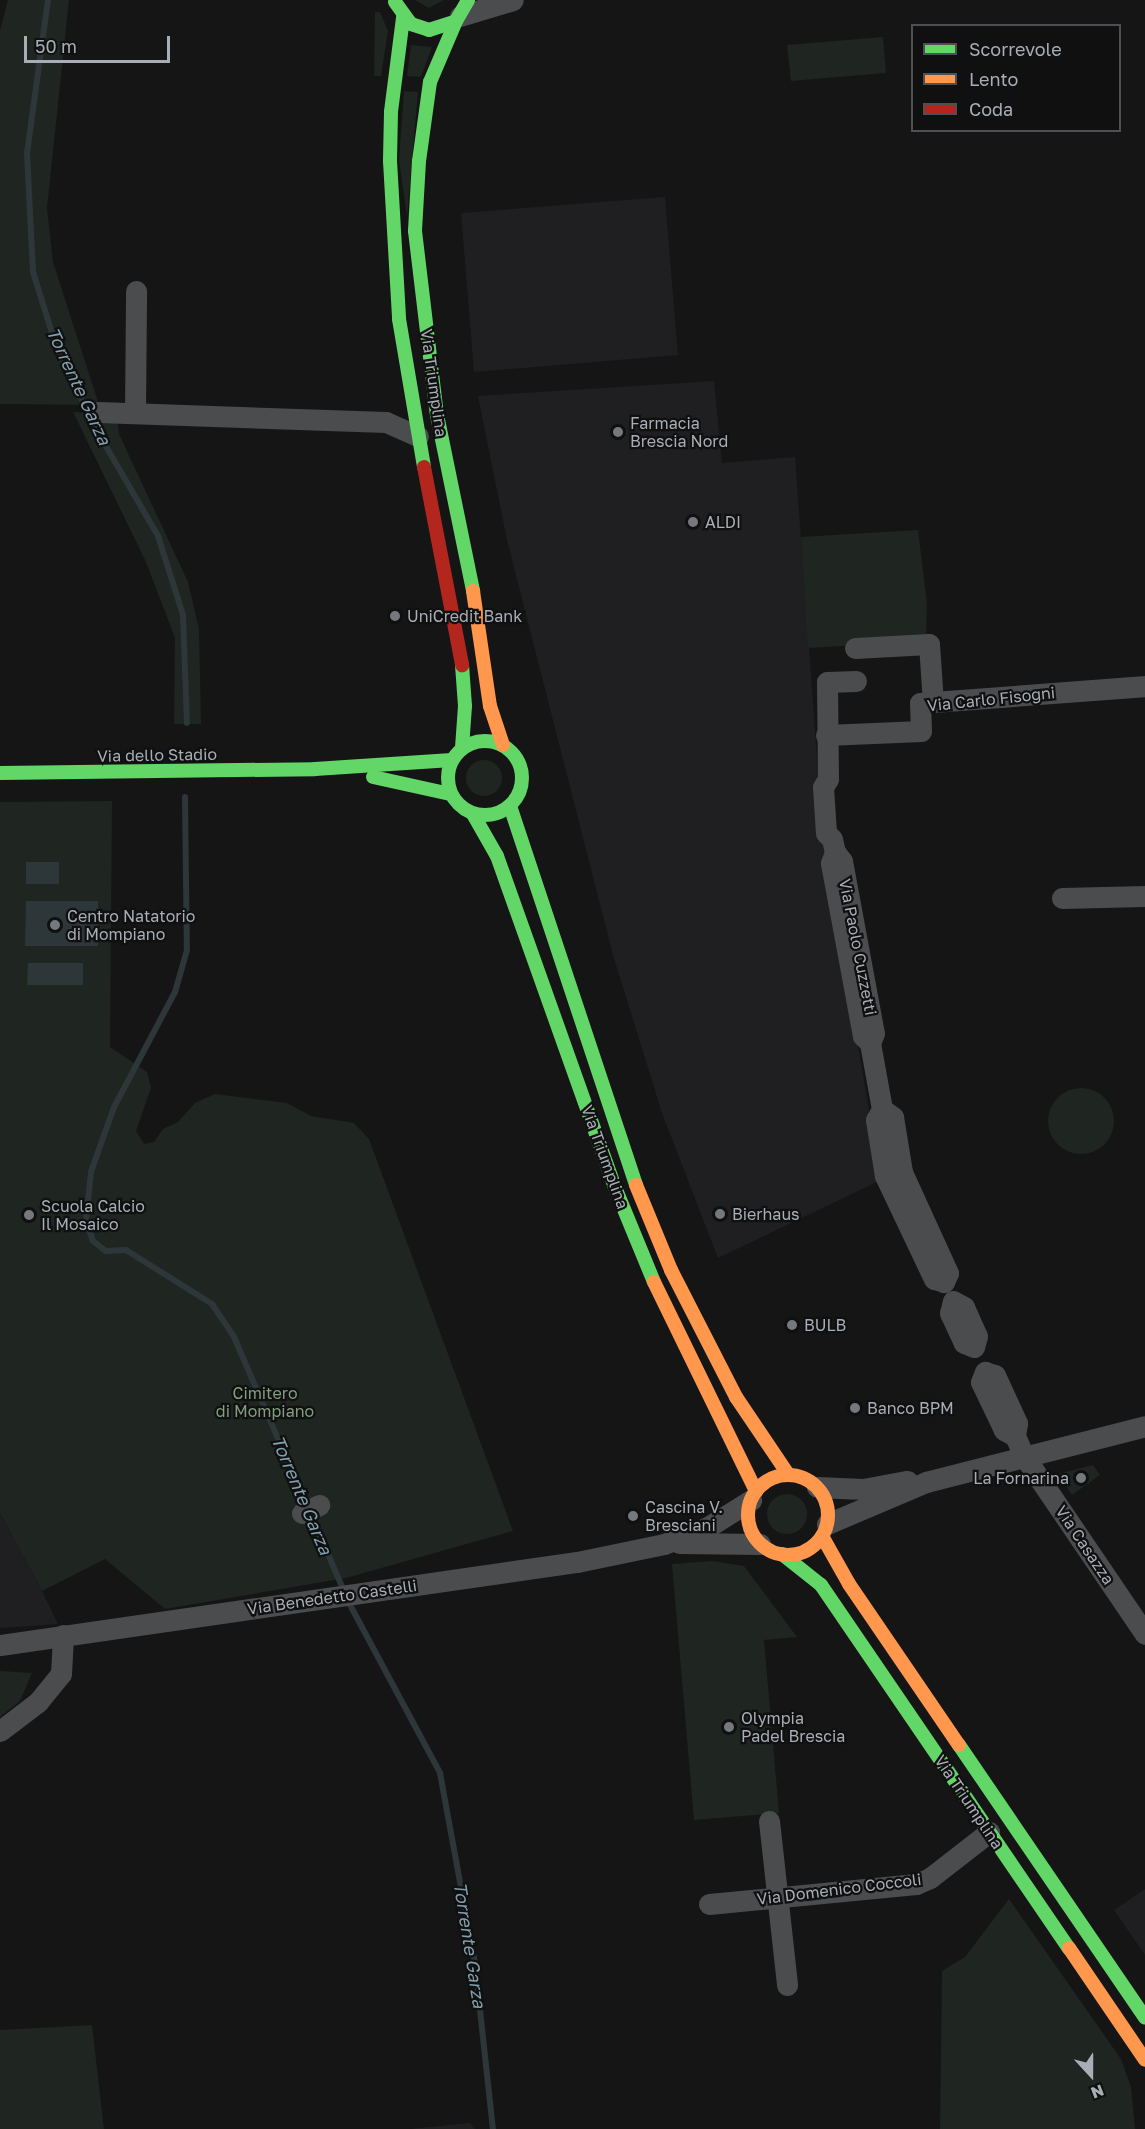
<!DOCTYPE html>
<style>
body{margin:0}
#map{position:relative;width:1145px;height:2129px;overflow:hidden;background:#151516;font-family:"Golos Text",sans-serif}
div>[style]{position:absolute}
.built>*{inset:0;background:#1f1f21}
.green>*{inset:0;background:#1f2520}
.round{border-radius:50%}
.water>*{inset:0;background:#2d3639}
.stream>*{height:6px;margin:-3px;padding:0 3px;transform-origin:3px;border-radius:3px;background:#2d3639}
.street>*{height:21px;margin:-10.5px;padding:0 10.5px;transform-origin:10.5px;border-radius:10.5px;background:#4a4c4e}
.fast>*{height:14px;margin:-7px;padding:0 7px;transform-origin:7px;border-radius:7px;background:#63d668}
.fast>.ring{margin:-7px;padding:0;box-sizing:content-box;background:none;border:14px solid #63d668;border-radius:50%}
.slow>*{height:14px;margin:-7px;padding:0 7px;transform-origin:7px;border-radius:7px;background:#ff974d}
.slow>.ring{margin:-7px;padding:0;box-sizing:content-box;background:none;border:14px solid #ff974d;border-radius:50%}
.jam>*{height:14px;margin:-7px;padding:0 7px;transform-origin:7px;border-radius:7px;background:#b3261e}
.dots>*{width:16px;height:16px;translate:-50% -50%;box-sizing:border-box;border:3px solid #101011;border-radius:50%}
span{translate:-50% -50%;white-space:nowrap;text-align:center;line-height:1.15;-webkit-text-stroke:4.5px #101011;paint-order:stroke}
.street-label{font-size:16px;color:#a8aeb5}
.poi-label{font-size:16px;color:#a8aeb5}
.left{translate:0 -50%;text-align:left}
.right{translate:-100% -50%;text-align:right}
.park-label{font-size:16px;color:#839e81}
.water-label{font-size:18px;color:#829fac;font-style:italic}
.legend{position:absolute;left:911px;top:24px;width:210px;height:108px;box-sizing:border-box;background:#101011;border:2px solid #4d4f53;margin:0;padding:8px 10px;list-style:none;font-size:18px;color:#a8aeb5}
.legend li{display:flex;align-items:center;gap:12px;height:30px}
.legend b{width:30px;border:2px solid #4d4f53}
.north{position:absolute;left:1061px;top:2045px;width:60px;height:60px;-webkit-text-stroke:4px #101011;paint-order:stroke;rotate:159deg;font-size:16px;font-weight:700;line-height:24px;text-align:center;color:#a8aeb5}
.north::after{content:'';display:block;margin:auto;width:21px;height:27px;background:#a8aeb5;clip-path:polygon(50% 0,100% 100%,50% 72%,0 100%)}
.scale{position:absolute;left:24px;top:36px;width:146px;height:27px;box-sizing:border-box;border:3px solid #a8aeb5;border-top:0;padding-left:8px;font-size:18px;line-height:21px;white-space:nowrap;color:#a8aeb5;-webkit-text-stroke:4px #101011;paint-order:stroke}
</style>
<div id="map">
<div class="built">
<div style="clip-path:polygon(665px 197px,678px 355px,474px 372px,461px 213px)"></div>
<div style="clip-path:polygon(714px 381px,722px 463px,795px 457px,823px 840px,881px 1180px,718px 1258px,662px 1113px,613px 955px,507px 540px,478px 396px)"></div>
<div style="clip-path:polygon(0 1513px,42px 1591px,58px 1624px,0 1628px)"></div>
<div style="clip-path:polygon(1145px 1889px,1145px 1955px,1114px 1910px)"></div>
<div style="clip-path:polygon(470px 2123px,475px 2129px,410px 2129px)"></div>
</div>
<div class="green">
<div style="clip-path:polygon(8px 0,69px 0,47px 208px,53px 262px,99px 405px,0 404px,0 31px)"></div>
<div style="clip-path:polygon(415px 0,444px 0,429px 8px)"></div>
<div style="clip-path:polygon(375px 12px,380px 12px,388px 31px,381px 76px,374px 76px)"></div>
<div style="clip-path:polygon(883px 37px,886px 73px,791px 81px,787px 45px)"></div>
<div style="clip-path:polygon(411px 45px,432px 47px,421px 77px,407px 76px)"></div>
<div style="clip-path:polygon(404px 91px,418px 92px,407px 217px,399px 160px)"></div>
<div style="clip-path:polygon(73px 412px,117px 414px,119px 434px,188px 582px,199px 629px,201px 724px,174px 724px,175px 638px,146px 562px)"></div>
<div style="clip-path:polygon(918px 530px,927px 604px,926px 641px,808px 648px,801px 537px)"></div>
<div class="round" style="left:466px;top:760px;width:36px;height:36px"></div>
<div style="clip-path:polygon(112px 801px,110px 1047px,147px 1072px,151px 1088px,136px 1131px,144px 1144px,154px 1142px,163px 1129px,178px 1122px,195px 1103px,215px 1094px,287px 1103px,311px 1116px,354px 1123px,369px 1139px,513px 1531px,346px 1578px,165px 1609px,105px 1559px,42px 1591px,0 1513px,0 802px)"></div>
<div class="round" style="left:1048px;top:1088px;width:66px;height:66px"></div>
<div style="clip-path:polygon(1093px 1465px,1100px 1475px,1072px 1495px,1058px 1474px)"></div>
<div class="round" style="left:767px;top:1494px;width:40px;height:40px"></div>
<div style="clip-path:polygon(712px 1561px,744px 1566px,797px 1637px,764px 1640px,779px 1813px,694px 1820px,672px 1564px)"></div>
<div style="clip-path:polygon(0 1671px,32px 1673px,20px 1701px,0 1717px)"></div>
<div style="clip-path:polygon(1009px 1899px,1121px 2059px,1131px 2087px,1135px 2129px,940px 2129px,942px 1971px,965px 1957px)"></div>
<div style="clip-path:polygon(92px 2025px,104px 2129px,0 2129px,0 2030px)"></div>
</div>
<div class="water">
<div style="clip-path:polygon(26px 862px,59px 862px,59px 884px,26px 884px)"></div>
<div style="clip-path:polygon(26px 901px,98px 901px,98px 946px,25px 946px)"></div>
<div style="clip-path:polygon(28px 963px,83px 963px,83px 985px,27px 985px)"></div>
</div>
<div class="stream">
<div style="left:48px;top:0;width:154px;rotate:97.8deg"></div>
<div style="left:27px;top:153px;width:119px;rotate:87.1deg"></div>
<div style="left:33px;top:272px;width:81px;rotate:72.7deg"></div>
<div style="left:57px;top:349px;width:89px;rotate:64deg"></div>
<div style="left:96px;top:429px;width:124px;rotate:59.9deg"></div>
<div style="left:158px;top:536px;width:83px;rotate:72.4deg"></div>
<div style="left:183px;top:615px;width:108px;rotate:87.9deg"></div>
<div style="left:185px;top:797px;width:153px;rotate:89.3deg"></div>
<div style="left:187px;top:950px;width:44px;rotate:105.9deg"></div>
<div style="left:175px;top:992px;width:130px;rotate:117.9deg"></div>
<div style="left:114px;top:1107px;width:69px;rotate:109.5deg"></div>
<div style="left:91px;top:1172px;width:48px;rotate:95.9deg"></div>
<div style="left:86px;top:1220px;width:22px;rotate:72deg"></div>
<div style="left:93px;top:1241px;width:16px;rotate:38deg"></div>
<div style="left:106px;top:1251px;width:20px;rotate:-3deg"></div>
<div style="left:126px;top:1250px;width:102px;rotate:32.1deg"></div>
<div style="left:212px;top:1304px;width:40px;rotate:56deg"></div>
<div style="left:234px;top:1337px;width:290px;rotate:66.6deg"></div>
<div style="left:349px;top:1603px;width:193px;rotate:61.8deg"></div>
<div style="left:440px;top:1773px;width:194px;rotate:79.6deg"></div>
<div style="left:475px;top:1964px;width:166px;rotate:83.8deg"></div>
</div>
<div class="street">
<div style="left:460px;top:16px;width:55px;rotate:-16.8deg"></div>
<div style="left:98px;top:412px;width:288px;rotate:2deg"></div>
<div style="left:386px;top:422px;width:35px;rotate:24deg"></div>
<div style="left:135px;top:413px;width:122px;rotate:-89.5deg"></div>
<div style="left:855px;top:648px;width:74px;rotate:-3.1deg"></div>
<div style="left:929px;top:644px;width:58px;rotate:86.1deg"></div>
<div style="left:826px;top:735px;width:95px;rotate:-2.4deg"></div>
<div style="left:921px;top:731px;width:28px;rotate:-92deg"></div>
<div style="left:920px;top:703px;width:226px;rotate:-4.3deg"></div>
<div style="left:835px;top:852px;width:11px;rotate:52deg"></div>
<div style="left:842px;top:861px;width:175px;rotate:79.5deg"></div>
<div style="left:874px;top:1033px;width:11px;rotate:112deg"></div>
<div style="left:870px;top:1043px;width:10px;rotate:-135deg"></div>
<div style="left:863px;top:1036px;width:176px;rotate:-100.5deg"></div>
<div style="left:831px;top:863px;width:12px;rotate:-70deg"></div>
<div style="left:835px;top:852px;width:13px;rotate:-103deg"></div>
<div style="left:832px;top:839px;width:8px;rotate:-135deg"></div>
<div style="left:826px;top:833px;width:46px;rotate:-93.7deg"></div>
<div style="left:823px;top:787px;width:9px;rotate:-58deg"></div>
<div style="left:828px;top:779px;width:97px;rotate:-90.6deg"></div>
<div style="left:827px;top:682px;width:29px;rotate:-2deg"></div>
<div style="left:1062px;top:898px;width:83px;rotate:-1.4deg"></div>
<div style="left:870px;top:1043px;width:67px;rotate:79.7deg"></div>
<div style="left:882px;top:1109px;width:14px;rotate:36deg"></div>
<div style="left:893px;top:1117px;width:56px;rotate:80.7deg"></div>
<div style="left:902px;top:1172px;width:111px;rotate:65.5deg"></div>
<div style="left:948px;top:1273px;width:10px;rotate:114deg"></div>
<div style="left:944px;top:1282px;width:10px;rotate:-163deg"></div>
<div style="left:934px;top:1279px;width:114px;rotate:-115.4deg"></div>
<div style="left:885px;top:1176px;width:57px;rotate:-99.1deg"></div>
<div style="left:876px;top:1120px;width:13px;rotate:-61deg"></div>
<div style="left:953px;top:1301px;width:13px;rotate:29deg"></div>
<div style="left:964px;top:1307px;width:32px;rotate:66deg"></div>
<div style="left:977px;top:1336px;width:11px;rotate:105deg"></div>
<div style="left:974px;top:1347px;width:11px;rotate:-158deg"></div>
<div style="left:964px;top:1343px;width:33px;rotate:-115deg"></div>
<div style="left:950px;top:1313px;width:12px;rotate:-76deg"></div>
<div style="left:1015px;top:1436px;width:13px;rotate:-151deg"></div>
<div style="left:1004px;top:1430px;width:53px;rotate:-115.6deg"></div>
<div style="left:981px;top:1382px;width:11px;rotate:-68deg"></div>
<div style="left:985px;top:1372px;width:10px;rotate:17deg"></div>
<div style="left:995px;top:1375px;width:53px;rotate:65.4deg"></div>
<div style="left:1017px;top:1423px;width:13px;rotate:99deg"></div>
<div style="left:1015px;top:1436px;width:22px;rotate:66deg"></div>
<div style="left:1024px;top:1456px;width:215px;rotate:55.8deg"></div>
<div style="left:817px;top:1487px;width:46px;rotate:2.5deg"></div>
<div style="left:863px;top:1489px;width:45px;rotate:-10.3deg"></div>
<div style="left:302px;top:1513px;width:19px;rotate:-25deg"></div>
<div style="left:827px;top:1524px;width:108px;rotate:-23deg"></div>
<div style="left:926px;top:1482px;width:226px;rotate:-14.3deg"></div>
<div style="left:679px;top:1543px;width:81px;rotate:0.7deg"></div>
<div style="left:0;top:1645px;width:583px;rotate:-8.19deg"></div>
<div style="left:577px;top:1562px;width:89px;rotate:-11.7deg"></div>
<div style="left:664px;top:1544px;width:47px;rotate:-21.1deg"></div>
<div style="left:708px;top:1527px;width:51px;rotate:-32.1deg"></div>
<div style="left:0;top:1731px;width:48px;rotate:-37.3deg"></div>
<div style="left:38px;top:1702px;width:36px;rotate:-51deg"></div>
<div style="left:61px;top:1674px;width:39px;rotate:-87deg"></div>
<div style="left:769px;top:1821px;width:165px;rotate:83.7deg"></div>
<div style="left:709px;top:1904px;width:208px;rotate:-5.5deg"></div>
<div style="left:916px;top:1884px;width:15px;rotate:-23deg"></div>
<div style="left:930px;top:1878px;width:75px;rotate:-37.9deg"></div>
</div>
<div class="fast">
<div style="left:395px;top:2px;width:27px;rotate:54deg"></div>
<div style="left:411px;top:24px;width:19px;rotate:18deg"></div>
<div style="left:429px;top:30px;width:28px;rotate:-18deg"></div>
<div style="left:456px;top:21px;width:24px;rotate:-60deg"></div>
<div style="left:403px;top:18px;width:95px;rotate:97.3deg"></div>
<div style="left:391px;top:112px;width:49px;rotate:91.2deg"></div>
<div style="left:390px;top:161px;width:158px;rotate:86.7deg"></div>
<div style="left:399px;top:319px;width:150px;rotate:80.4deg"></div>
<div style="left:456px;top:21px;width:66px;rotate:113.1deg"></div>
<div style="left:430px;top:82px;width:80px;rotate:97.9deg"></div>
<div style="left:419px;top:161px;width:70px;rotate:93.3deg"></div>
<div style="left:415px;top:231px;width:185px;rotate:83.2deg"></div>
<div style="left:437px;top:415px;width:180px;rotate:78.4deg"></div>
<div style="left:462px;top:665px;width:41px;rotate:85.8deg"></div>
<div style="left:465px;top:706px;width:42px;rotate:94.1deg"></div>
<div class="ring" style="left:448px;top:741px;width:60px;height:60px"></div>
<div style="left:0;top:773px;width:315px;rotate:-0.7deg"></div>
<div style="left:315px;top:769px;width:137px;rotate:-3.8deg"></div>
<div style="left:373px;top:777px;width:79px;rotate:12.4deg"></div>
<div style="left:510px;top:806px;width:399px;rotate:71.6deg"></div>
<div style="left:473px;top:814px;width:48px;rotate:60.3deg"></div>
<div style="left:497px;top:856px;width:349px;rotate:70.4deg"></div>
<div style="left:614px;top:1185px;width:105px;rotate:67.6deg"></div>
<div style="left:782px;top:1554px;width:50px;rotate:38.5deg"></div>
<div style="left:821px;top:1585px;width:440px;rotate:55.7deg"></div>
<div style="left:959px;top:1745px;width:330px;rotate:55.7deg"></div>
</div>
<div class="slow">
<div style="left:473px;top:591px;width:116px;rotate:81.6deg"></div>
<div style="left:490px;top:706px;width:41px;rotate:71.6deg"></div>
<div style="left:636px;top:1185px;width:92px;rotate:67.6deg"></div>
<div style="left:671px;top:1270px;width:143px;rotate:62.9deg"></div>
<div style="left:736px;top:1397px;width:93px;rotate:56deg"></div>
<div style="left:654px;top:1282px;width:233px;rotate:64deg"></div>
<div class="ring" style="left:748px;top:1475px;width:66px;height:66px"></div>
<div style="left:822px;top:1536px;width:55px;rotate:60.6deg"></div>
<div style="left:849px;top:1584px;width:195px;rotate:55.7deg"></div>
<div style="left:1069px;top:1948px;width:135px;rotate:55.8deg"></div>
</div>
<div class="jam">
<div style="left:424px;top:467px;width:202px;rotate:79.1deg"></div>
</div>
<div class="dots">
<div style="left:618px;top:432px;background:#75787d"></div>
<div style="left:693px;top:522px;background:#75787d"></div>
<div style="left:395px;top:616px;background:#75787d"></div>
<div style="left:55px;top:925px;background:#75787d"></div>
<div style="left:720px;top:1214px;background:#75787d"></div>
<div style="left:29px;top:1215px;background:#75787d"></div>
<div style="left:792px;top:1325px;background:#75787d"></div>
<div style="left:855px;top:1408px;background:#75787d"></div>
<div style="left:1081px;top:1478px;background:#75787d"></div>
<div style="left:633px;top:1516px;background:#75787d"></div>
<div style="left:729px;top:1727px;background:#75787d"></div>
</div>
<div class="street-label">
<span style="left:434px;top:383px;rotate:82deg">Via Triumplina</span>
<span style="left:991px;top:699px;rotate:-6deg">Via Carlo Fisogni</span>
<span style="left:157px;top:755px;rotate:-1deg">Via dello Stadio</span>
<span style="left:858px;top:947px;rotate:79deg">Via Paolo Cuzzetti</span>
<span style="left:605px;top:1157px;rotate:70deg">Via Triumplina</span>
<span style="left:1085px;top:1545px;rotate:56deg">Via Casazza</span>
<span style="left:332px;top:1597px;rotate:-8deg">Via Benedetto Castelli</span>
<span style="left:969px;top:1802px;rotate:56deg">Via Triumplina</span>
<span style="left:839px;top:1889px;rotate:-7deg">Via Domenico Coccoli</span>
</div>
<div class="poi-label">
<span class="left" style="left:630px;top:432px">Farmacia<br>Brescia Nord</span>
<span class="left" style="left:705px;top:522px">ALDI</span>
<span class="left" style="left:407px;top:616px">UniCredit Bank</span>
<span class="left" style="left:67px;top:925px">Centro Natatorio<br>di Mompiano</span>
<span class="left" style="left:41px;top:1215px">Scuola Calcio<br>Il Mosaico</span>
<span class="left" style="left:732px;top:1214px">Bierhaus</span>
<span class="left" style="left:804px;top:1325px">BULB</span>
<span class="left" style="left:867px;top:1408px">Banco BPM</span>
<span class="right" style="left:1069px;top:1478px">La Fornarina</span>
<span class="left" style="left:645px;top:1516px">Cascina V.<br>Bresciani</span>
<span class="left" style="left:741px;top:1727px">Olympia<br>Padel Brescia</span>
</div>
<div class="park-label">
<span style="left:265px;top:1402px">Cimitero<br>di Mompiano</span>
</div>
<div class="water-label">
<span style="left:79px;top:386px;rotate:65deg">Torrente Garza</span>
<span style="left:302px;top:1495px;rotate:67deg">Torrente Garza</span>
<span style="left:470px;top:1945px;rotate:81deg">Torrente Garza</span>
</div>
<ul class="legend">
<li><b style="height:8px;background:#63d668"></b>Scorrevole</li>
<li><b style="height:8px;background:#ff974d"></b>Lento</li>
<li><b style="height:8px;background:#b3261e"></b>Coda</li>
</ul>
<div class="north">N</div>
<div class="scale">50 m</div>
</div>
